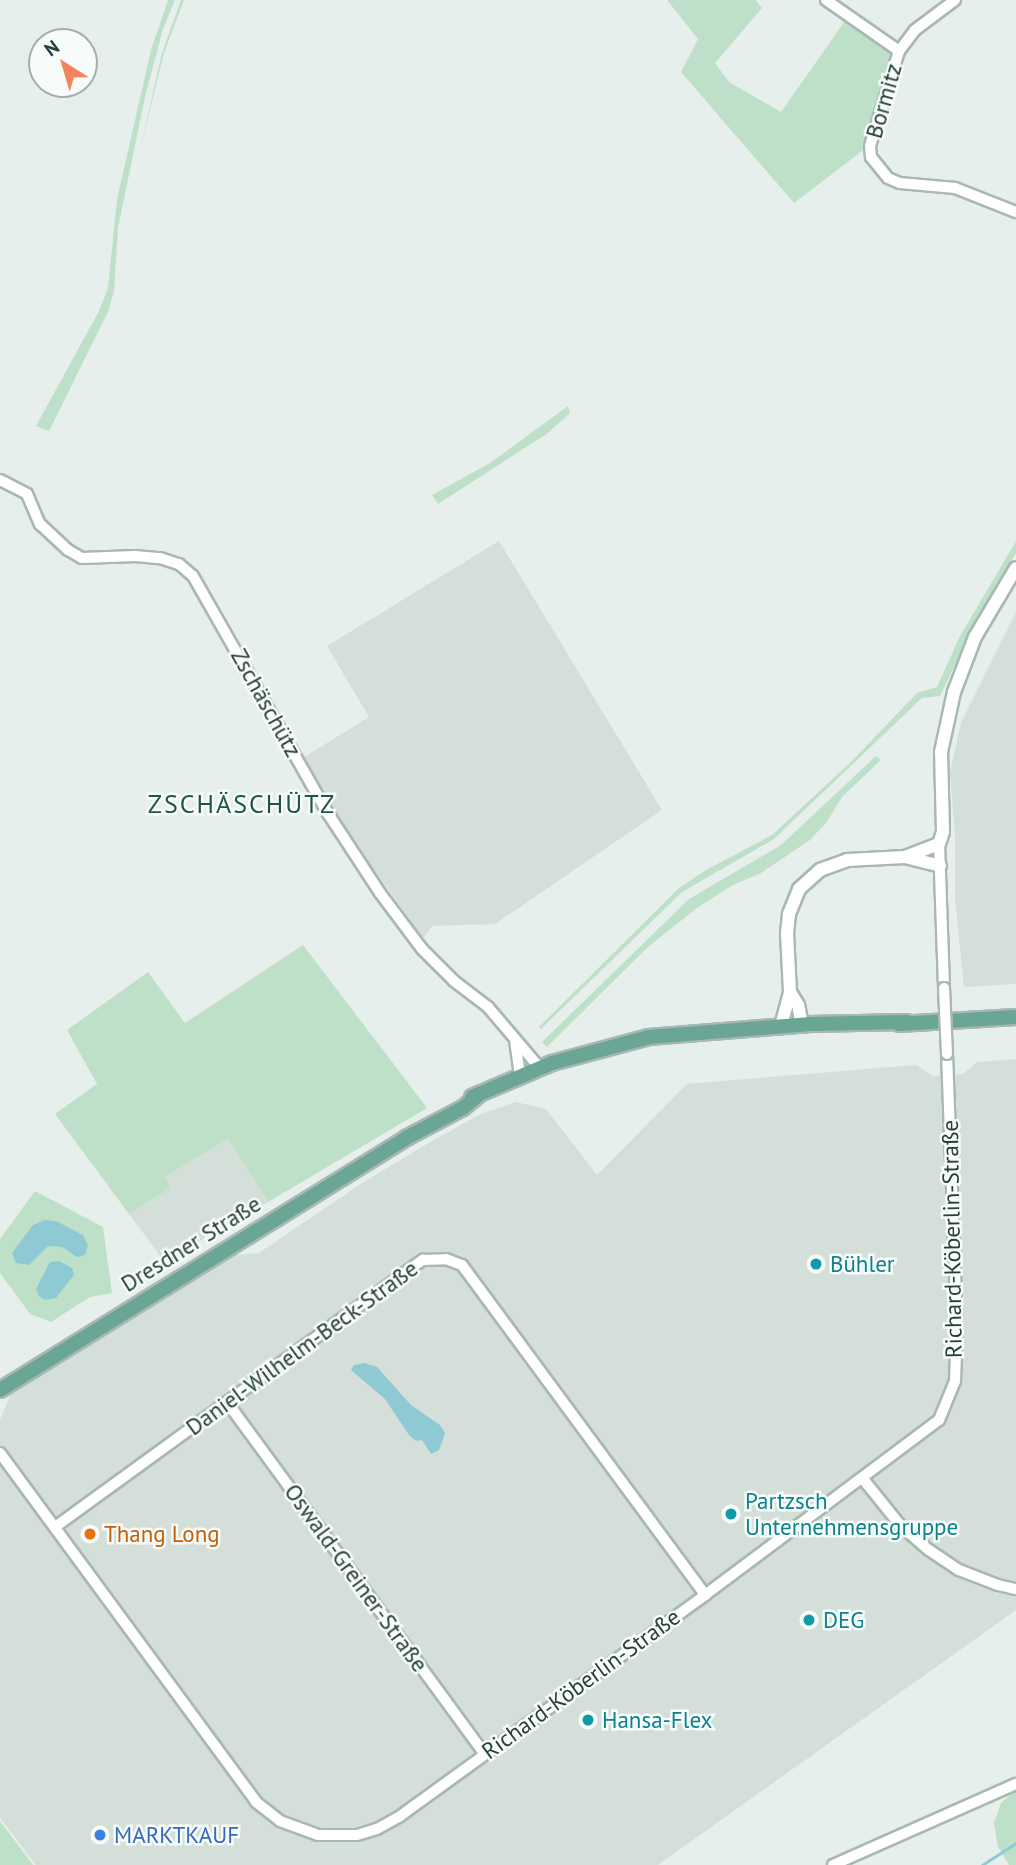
<!DOCTYPE html>
<meta charset="utf-8">
<style>
body{margin:0}
#map{position:relative;width:1016px;height:1865px;overflow:hidden;background:#e6efeb;font-family:"PT Sans",sans-serif}
div>[style]{position:absolute}
.built>*{inset:0;background:#d4dfda}
.green>*{inset:0;background:#bfe0c8}
.water>*{inset:0;background:#8ec9d4}
.stream>*{height:2.5px;margin:-1.25px;padding:0 1.25px;transform-origin:1.25px;border-radius:1.25px;background:#8ec9d4}
.roads{filter:drop-shadow(2px 0 #a8b8b2) drop-shadow(-2px 0 #a8b8b2) drop-shadow(0 2px #a8b8b2) drop-shadow(0 -2px #a8b8b2)}
.minor>*{height:10px;margin:-5px;padding:0 5px;transform-origin:5px;border-radius:5px;background:#fff}
.tertiary>*{height:12px;margin:-6px;padding:0 6px;transform-origin:6px;border-radius:6px;background:#fff}
.primary>*{height:14px;margin:-7px;padding:0 7px;transform-origin:7px;border-radius:7px;background:#6aa596}
.bridges{filter:drop-shadow(2px 0 #a8b8b2) drop-shadow(-2px 0 #a8b8b2) drop-shadow(0 2px #a8b8b2) drop-shadow(0 -2px #a8b8b2)}
.minor-bridge>*{height:10px;margin:-5px;padding:0 5px;transform-origin:5px;border-radius:5px;background:#fff}
.dots>*{width:19px;height:19px;translate:-50% -50%;box-sizing:border-box;border:4px solid #f7fbf9;border-radius:50%}
span{translate:-50% -50%;white-space:nowrap;text-align:center;line-height:1.15;-webkit-text-stroke:5px #f7fbf9;paint-order:stroke}
.street-label{font-size:23px;color:#24423a}
.culture-label{font-size:23px;color:#0d838f}
.left{translate:0 -50%;text-align:left}
.food-label{font-size:23px;color:#c56008}
.shop-label{font-size:23px;color:#366cbe}
.quarter-label{font-size:26px;color:#1f5548;letter-spacing:2px}
.north{position:absolute;left:28px;top:28px;width:70px;height:70px;box-sizing:border-box;background:#f7fbf9;border:2px solid #a3b1ad;border-radius:50%;rotate:323deg;font-size:19px;font-weight:700;line-height:28px;text-align:center;color:#24423a}
.north::after{content:'';display:block;margin:auto;width:24px;height:32px;background:#f4845f;clip-path:polygon(50% 0,100% 100%,50% 72%,0 100%)}
</style>
<div id="map">
<div class="built">
<div style="clip-path:polygon(499px 541px,662px 810px,495px 924px,432px 926px,423px 938px,347px 832px,304px 757px,369px 717px,327px 646px)"></div>
<div style="clip-path:polygon(1016px 612px,1016px 984px,964px 987px,955px 898px,955px 835px,950px 773px,961px 723px)"></div>
<div style="clip-path:polygon(1016px 1059px,1016px 1610px,658px 1865px,36px 1865px,0 1818px,0 1420px,12px 1391px,226px 1256px,259px 1253px,362px 1183px,432px 1141px,479px 1115px,516px 1102px,546px 1109px,597px 1175px,687px 1084px,916px 1065px,933px 1076px,963px 1074px,977px 1062px)"></div>
<div style="clip-path:polygon(228px 1139px,268px 1202px,164px 1261px,129px 1214px,171px 1188px,165px 1177px)"></div>
</div>
<div class="green">
<div style="clip-path:polygon(168px 0,175px 0,163px 29px,145px 97px,118px 228px,114px 291px,108px 312px,49px 431px,36px 426px,99px 311px,108px 288px,117px 199px,151px 50px)"></div>
<div style="clip-path:polygon(181px 0,184px 0,164px 53px,140px 150px,162px 53px)"></div>
<div style="clip-path:polygon(667px 0,756px 0,762px 8px,715px 63px,729px 82px,781px 112px,845px 21px,896px 53px,866px 148px,794px 203px,681px 72px,698px 39px)"></div>
<div style="clip-path:polygon(568px 406px,570px 413px,548px 433px,438px 504px,432px 495px,490px 463px)"></div>
<div style="clip-path:polygon(1016px 541px,1016px 553px,978px 617px,940px 696px,922px 698px,774px 839px,682px 892px,541px 1029px,539px 1027px,679px 888px,706px 870px,772px 835px,851px 762px,917px 693px,937px 687px,959px 638px)"></div>
<div style="clip-path:polygon(876px 756px,881px 760px,842px 797px,826px 823px,810px 840px,761px 873px,731px 886px,697px 908px,649px 946px,547px 1047px,542px 1042px,689px 899px,781px 845px)"></div>
<div style="clip-path:polygon(303px 945px,427px 1108px,268px 1202px,228px 1139px,165px 1177px,171px 1188px,129px 1214px,55px 1114px,97px 1084px,67px 1030px,148px 972px,185px 1023px)"></div>
<div style="clip-path:polygon(35px 1191px,103px 1227px,112px 1293px,90px 1297px,51px 1322px,30px 1314px,0 1273px,0 1239px)"></div>
<div style="clip-path:polygon(1016px 1790px,1016px 1865px,1009px 1865px,998px 1847px,994px 1823px,1001px 1803px)"></div>
<div style="clip-path:polygon(0 1821px,33px 1865px,0 1865px)"></div>
</div>
<div class="water">
<div style="clip-path:polygon(45px 1220px,56px 1221px,83px 1235px,88px 1245px,85px 1255px,77px 1257px,62px 1247px,48px 1246px,29px 1265px,16px 1263px,12px 1253px,33px 1225px)"></div>
<div style="clip-path:polygon(59px 1261px,72px 1268px,74px 1275px,56px 1298px,45px 1300px,39px 1296px,36px 1289px,50px 1262px)"></div>
<div style="clip-path:polygon(364px 1363px,377px 1367px,411px 1405px,440px 1425px,445px 1433px,439px 1450px,431px 1454px,422px 1440px,416px 1441px,409px 1435px,385px 1399px,351px 1370px,354px 1365px)"></div>
</div>
<div class="stream">
<div style="left:982px;top:1865px;width:40px;rotate:-32.9deg"></div>
</div>
<div class="roads">
<div class="minor">
<div style="left:826px;top:0;width:89px;rotate:34.9deg"></div>
<div style="left:955px;top:0;width:50px;rotate:143.1deg"></div>
<div style="left:915px;top:30px;width:26px;rotate:127deg"></div>
<div style="left:899px;top:51px;width:99px;rotate:107deg"></div>
<div style="left:870px;top:146px;width:11px;rotate:85deg"></div>
<div style="left:871px;top:157px;width:27px;rotate:51deg"></div>
<div style="left:888px;top:178px;width:13px;rotate:23deg"></div>
<div style="left:900px;top:183px;width:55px;rotate:5.2deg"></div>
<div style="left:955px;top:188px;width:66px;rotate:21.5deg"></div>
<div style="left:0;top:480px;width:30px;rotate:27deg"></div>
<div style="left:27px;top:494px;width:33px;rotate:67deg"></div>
<div style="left:40px;top:524px;width:38px;rotate:43deg"></div>
<div style="left:68px;top:550px;width:16px;rotate:30deg"></div>
<div style="left:82px;top:558px;width:53px;rotate:-2.2deg"></div>
<div style="left:135px;top:556px;width:25px;rotate:5deg"></div>
<div style="left:160px;top:558px;width:20px;rotate:18deg"></div>
<div style="left:179px;top:564px;width:18px;rotate:41deg"></div>
<div style="left:193px;top:576px;width:275px;rotate:60.4deg"></div>
<div style="left:329px;top:815px;width:93px;rotate:56.8deg"></div>
<div style="left:380px;top:893px;width:70px;rotate:53.1deg"></div>
<div style="left:422px;top:949px;width:45px;rotate:45deg"></div>
<div style="left:454px;top:981px;width:43px;rotate:37.4deg"></div>
<div style="left:488px;top:1007px;width:79px;rotate:49.6deg"></div>
<div style="left:939px;top:844px;width:144px;rotate:88deg"></div>
<div style="left:515px;top:1040px;width:35px;rotate:82deg"></div>
<div style="left:227px;top:1402px;width:436px;rotate:53.8deg"></div>
<div style="left:0;top:1453px;width:433px;rotate:53.7deg"></div>
<div style="left:256px;top:1802px;width:31px;rotate:38deg"></div>
<div style="left:280px;top:1821px;width:40px;rotate:20.2deg"></div>
<div style="left:318px;top:1835px;width:39px"></div>
<div style="left:357px;top:1835px;width:21px;rotate:-17deg"></div>
<div style="left:377px;top:1829px;width:26px;rotate:-29deg"></div>
<div style="left:400px;top:1816px;width:377px;rotate:-35.9deg"></div>
<div style="left:705px;top:1595px;width:292px;rotate:-36.8deg"></div>
<div style="left:939px;top:1420px;width:42px;rotate:-67.7deg"></div>
<div style="left:955px;top:1381px;width:55px;rotate:-87.9deg"></div>
<div style="left:957px;top:1326px;width:272px;rotate:-92.1deg"></div>
<div style="left:863px;top:1479px;width:59px;rotate:51.2deg"></div>
<div style="left:900px;top:1525px;width:38px;rotate:41deg"></div>
<div style="left:929px;top:1550px;width:36px;rotate:34deg"></div>
<div style="left:959px;top:1570px;width:42px;rotate:21deg"></div>
<div style="left:998px;top:1585px;width:18px;rotate:13deg"></div>
<div style="left:55px;top:1527px;width:455px;rotate:-36deg"></div>
<div style="left:423px;top:1260px;width:23px;rotate:-2deg"></div>
<div style="left:446px;top:1259px;width:17px;rotate:21deg"></div>
<div style="left:462px;top:1265px;width:410px;rotate:53.6deg"></div>
<div style="left:833px;top:1865px;width:200px;rotate:-23.9deg"></div>
</div>
<div class="tertiary">
<div style="left:939px;top:844px;width:13px;rotate:-72deg"></div>
<div style="left:943px;top:832px;width:80px;rotate:-91.4deg"></div>
<div style="left:941px;top:752px;width:61px;rotate:-77.8deg"></div>
<div style="left:954px;top:692px;width:59px;rotate:-69.1deg"></div>
<div style="left:975px;top:637px;width:80px;rotate:-59.3deg"></div>
<div style="left:905px;top:857px;width:36px;rotate:-21deg"></div>
<div style="left:802px;top:1025px;width:20px;rotate:-101deg"></div>
<div style="left:798px;top:1005px;width:15px;rotate:-122deg"></div>
<div style="left:790px;top:992px;width:59px;rotate:-92.9deg"></div>
<div style="left:787px;top:933px;width:19px;rotate:-84deg"></div>
<div style="left:789px;top:914px;width:27px;rotate:-68deg"></div>
<div style="left:799px;top:889px;width:28px;rotate:-42deg"></div>
<div style="left:820px;top:870px;width:29px;rotate:-20deg"></div>
<div style="left:847px;top:860px;width:58px;rotate:-3deg"></div>
<div style="left:905px;top:857px;width:36px;rotate:14deg"></div>
<div style="left:781px;top:1026px;width:35px;rotate:-75deg"></div>
</div>
<div class="primary">
<div style="left:899px;top:1024px;width:117px;rotate:-3.4deg"></div>
<div style="left:472px;top:1097px;width:87px;rotate:-23deg"></div>
<div style="left:552px;top:1063px;width:100px;rotate:-15deg"></div>
<div style="left:649px;top:1037px;width:162px;rotate:-4.6deg"></div>
<div style="left:810px;top:1024px;width:97px;rotate:-1.2deg"></div>
<div style="left:0;top:1390px;width:478px;rotate:-31.8deg"></div>
<div style="left:406px;top:1138px;width:64px;rotate:-27.8deg"></div>
<div style="left:463px;top:1108px;width:23px;rotate:-40deg"></div>
</div>
</div>
<div class="bridges">
<div class="minor-bridge">
<div style="left:944px;top:988px;width:66px;rotate:87.4deg"></div>
</div>
</div>
<div class="dots">
<div style="left:816px;top:1264px;background:#0f9aa8"></div>
<div style="left:731px;top:1514px;background:#0f9aa8"></div>
<div style="left:90px;top:1534px;background:#e8710a"></div>
<div style="left:809px;top:1620px;background:#0f9aa8"></div>
<div style="left:588px;top:1720px;background:#0f9aa8"></div>
<div style="left:100px;top:1835px;background:#3f7fe0"></div>
</div>
<div class="street-label">
<span style="left:884px;top:101px;rotate:-74deg">Bormitz</span>
<span style="left:266px;top:703px;rotate:61deg">Zschäschütz</span>
<span style="left:952px;top:1239px;rotate:-91deg">Richard-Köberlin-Straße</span>
<span style="left:191px;top:1244px;rotate:-32deg">Dresdner Straße</span>
<span style="left:302px;top:1348px;rotate:-36deg">Daniel-Wilhelm-Beck-Straße</span>
<span style="left:356px;top:1578px;rotate:54deg">Oswald-Greiner-Straße</span>
<span style="left:581px;top:1684px;rotate:-36deg">Richard-Köberlin-Straße</span>
</div>
<div class="culture-label">
<span class="left" style="left:830px;top:1264px">Bühler</span>
<span class="left" style="left:745px;top:1514px">Partzsch<br>Unternehmensgruppe</span>
<span class="left" style="left:823px;top:1620px">DEG</span>
<span class="left" style="left:602px;top:1720px">Hansa-Flex</span>
</div>
<div class="food-label">
<span class="left" style="left:104px;top:1534px">Thang Long</span>
</div>
<div class="shop-label">
<span class="left" style="left:114px;top:1835px">MARKTKAUF</span>
</div>
<div class="quarter-label">
<span style="left:242px;top:804px">ZSCHÄSCHÜTZ</span>
</div>
<div class="north">N</div>
</div>
